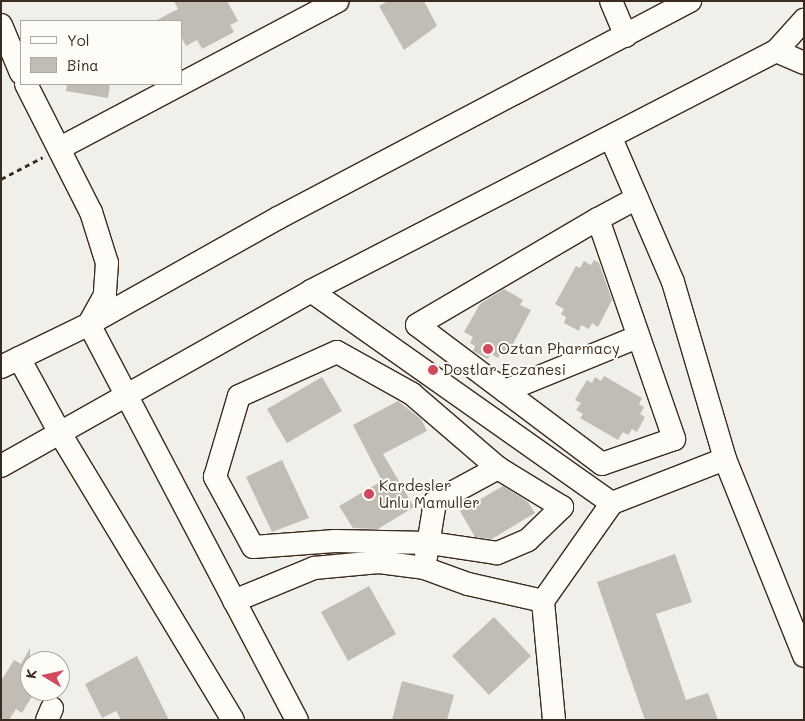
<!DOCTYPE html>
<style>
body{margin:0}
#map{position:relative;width:805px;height:721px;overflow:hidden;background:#f1efea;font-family:Mali,sans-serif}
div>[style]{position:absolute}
.building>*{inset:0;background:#c1bcb4}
.path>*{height:3px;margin-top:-1.5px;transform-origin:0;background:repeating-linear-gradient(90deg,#3b2a1e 0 5px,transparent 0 9px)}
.roads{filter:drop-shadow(1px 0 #3b2a1e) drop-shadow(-1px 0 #3b2a1e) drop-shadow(0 1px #3b2a1e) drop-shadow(0 -1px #3b2a1e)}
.minor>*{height:22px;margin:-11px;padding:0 11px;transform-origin:11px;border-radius:11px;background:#fdfcf7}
.dots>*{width:14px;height:14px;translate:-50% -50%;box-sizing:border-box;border:2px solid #fdfcf7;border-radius:50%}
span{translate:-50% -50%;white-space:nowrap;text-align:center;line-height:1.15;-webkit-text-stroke:4px #fdfcf7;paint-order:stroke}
.poi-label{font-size:15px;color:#3b2a1e}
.left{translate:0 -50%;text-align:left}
.frame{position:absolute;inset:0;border:2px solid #3b2a1e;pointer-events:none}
.legend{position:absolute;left:20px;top:20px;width:162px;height:65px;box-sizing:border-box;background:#fdfcf7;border:1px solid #afa8a0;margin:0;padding:6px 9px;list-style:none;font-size:15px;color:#3b2a1e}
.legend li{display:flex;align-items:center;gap:10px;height:25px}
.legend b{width:25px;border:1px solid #afa8a0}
.north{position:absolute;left:20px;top:651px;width:50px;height:50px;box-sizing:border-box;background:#fdfcf7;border:1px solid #afa8a0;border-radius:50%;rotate:279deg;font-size:14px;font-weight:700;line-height:20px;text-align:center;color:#3b2a1e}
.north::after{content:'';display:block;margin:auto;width:18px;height:22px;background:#d1495b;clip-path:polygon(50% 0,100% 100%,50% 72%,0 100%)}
</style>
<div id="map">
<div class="building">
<div style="clip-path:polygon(174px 1px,227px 1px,238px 21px,230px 25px,234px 32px,202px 49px,197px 40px,186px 46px,181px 37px,181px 21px,155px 21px,178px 9px)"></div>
<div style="clip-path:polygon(388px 1px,424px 1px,437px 26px,404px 50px,379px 6px)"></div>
<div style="clip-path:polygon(67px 84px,110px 84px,108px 98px,66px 91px)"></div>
<div style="clip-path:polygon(594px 260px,599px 263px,612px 300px,598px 327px,592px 323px,589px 329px,581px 325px,579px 331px,564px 323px,566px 317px,561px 314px,564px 309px,555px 304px,576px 266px,580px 268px,584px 261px,591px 265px)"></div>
<div style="clip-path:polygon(504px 289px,523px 300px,520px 305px,531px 310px,507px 355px,501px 352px,498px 358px,491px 354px,488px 359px,473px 351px,475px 346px,470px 343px,473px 337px,464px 332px,480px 304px)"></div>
<div style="clip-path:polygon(604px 376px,642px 398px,639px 404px,644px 407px,640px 414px,645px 417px,637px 432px,632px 429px,628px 435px,623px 432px,618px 440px,580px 418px,583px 414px,576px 410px,581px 403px,575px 400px,587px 380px,592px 383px,595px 377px,601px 381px)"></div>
<div style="clip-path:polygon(322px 377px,342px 411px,287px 443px,267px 409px)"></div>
<div style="clip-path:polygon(398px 401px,421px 419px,427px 431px,383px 454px,414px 507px,378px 529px,353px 528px,339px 506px,382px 481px,353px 425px)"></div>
<div style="clip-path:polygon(282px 460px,309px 518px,272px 532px,246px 477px)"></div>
<div style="clip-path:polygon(503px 486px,528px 502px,535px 513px,492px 539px,475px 537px,460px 511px)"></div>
<div style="clip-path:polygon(675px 554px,692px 602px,656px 614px,686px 700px,708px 693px,718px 720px,645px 720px,597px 582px)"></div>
<div style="clip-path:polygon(369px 586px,396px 634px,348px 661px,321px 612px)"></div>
<div style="clip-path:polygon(494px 617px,531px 656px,489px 695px,452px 656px)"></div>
<div style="clip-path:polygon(30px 648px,30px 691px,35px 691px,22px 713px,16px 709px,9px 720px,1px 720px,1px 681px,14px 660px,21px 664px)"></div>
<div style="clip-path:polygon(137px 656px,169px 720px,121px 720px,116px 711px,102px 718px,85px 684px)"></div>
<div style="clip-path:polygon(402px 681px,454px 695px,447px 720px,392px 720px)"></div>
</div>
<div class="path">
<div style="left:1px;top:179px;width:47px;rotate:-27.6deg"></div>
</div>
<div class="roads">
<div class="minor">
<div style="left:611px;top:1px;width:38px;rotate:67deg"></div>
<div style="left:1px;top:25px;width:52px;rotate:67.4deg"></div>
<div style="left:776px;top:51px;width:30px;rotate:23deg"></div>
<div style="left:26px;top:84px;width:144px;rotate:63.1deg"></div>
<div style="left:91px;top:212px;width:53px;rotate:72.6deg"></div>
<div style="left:107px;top:263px;width:32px;rotate:94deg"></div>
<div style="left:105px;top:295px;width:33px;rotate:119deg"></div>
<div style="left:89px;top:324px;width:447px;rotate:62.3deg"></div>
<div style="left:611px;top:138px;width:157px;rotate:66.7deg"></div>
<div style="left:673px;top:282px;width:184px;rotate:73.6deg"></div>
<div style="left:725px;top:459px;width:212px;rotate:68.1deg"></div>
<div style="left:60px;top:148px;width:314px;rotate:-27.9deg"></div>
<div style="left:598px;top:219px;width:233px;rotate:70.9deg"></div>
<div style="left:674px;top:439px;width:76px;rotate:160.9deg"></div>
<div style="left:602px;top:464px;width:231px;rotate:-143.1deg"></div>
<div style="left:417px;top:325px;width:210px;rotate:-30.4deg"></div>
<div style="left:598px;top:219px;width:44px;rotate:-28.3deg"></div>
<div style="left:311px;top:291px;width:368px;rotate:35.2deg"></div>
<div style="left:337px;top:352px;width:86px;rotate:29.2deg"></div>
<div style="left:412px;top:394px;width:113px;rotate:40.7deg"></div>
<div style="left:498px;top:468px;width:75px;rotate:31.4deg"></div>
<div style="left:562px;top:507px;width:47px;rotate:135.9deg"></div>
<div style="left:528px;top:540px;width:34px;rotate:157deg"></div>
<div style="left:497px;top:553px;width:69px;rotate:-171.6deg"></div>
<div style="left:429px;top:543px;width:94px;rotate:-178.8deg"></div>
<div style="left:335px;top:541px;width:82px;rotate:175.8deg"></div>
<div style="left:253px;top:547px;width:80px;rotate:-118.5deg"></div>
<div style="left:215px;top:477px;width:84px;rotate:-73.5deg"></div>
<div style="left:239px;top:396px;width:107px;rotate:-24.2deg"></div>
<div style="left:19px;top:358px;width:88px;rotate:61.4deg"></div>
<div style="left:61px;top:435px;width:333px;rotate:58.9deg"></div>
<div style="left:1px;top:367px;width:98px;rotate:-26deg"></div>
<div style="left:89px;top:324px;width:217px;rotate:-29.3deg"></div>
<div style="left:278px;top:218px;width:466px;rotate:-27.8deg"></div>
<div style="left:505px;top:391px;width:143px;rotate:-22.2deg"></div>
<div style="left:1px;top:466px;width:356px;rotate:-29.4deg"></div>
<div style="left:311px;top:291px;width:523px;rotate:-27.3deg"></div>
<div style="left:776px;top:51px;width:42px;rotate:-47.9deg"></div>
<div style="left:426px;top:557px;width:56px;rotate:-80.7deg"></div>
<div style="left:435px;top:502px;width:72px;rotate:-28.4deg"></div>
<div style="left:234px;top:601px;width:87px;rotate:-22.4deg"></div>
<div style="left:314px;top:568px;width:65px;rotate:-5.3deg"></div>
<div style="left:379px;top:562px;width:45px;rotate:7.6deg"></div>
<div style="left:424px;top:568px;width:47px;rotate:20deg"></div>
<div style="left:468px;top:584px;width:77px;rotate:12.8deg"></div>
<div style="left:47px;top:720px;width:13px;rotate:-67deg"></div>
<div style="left:554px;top:720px;width:120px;rotate:-95.3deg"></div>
<div style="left:543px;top:601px;width:120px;rotate:-54.9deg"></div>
<div style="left:612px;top:503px;width:121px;rotate:-21.3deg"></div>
</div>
</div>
<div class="dots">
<div style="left:488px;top:349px;background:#d1495b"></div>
<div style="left:433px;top:370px;background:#d1495b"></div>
<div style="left:369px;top:494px;background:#d1495b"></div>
</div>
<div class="poi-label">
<span class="left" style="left:498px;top:349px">Oztan Pharmacy</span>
<span class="left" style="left:443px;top:370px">Dostlar Eczanesi</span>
<span class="left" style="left:379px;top:494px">Kardesler<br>Unlu Mamuller</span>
</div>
<div class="frame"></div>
<ul class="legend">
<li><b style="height:6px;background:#fdfcf7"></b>Yol</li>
<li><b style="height:14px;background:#c1bcb4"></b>Bina</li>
</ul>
<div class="north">K</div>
</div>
